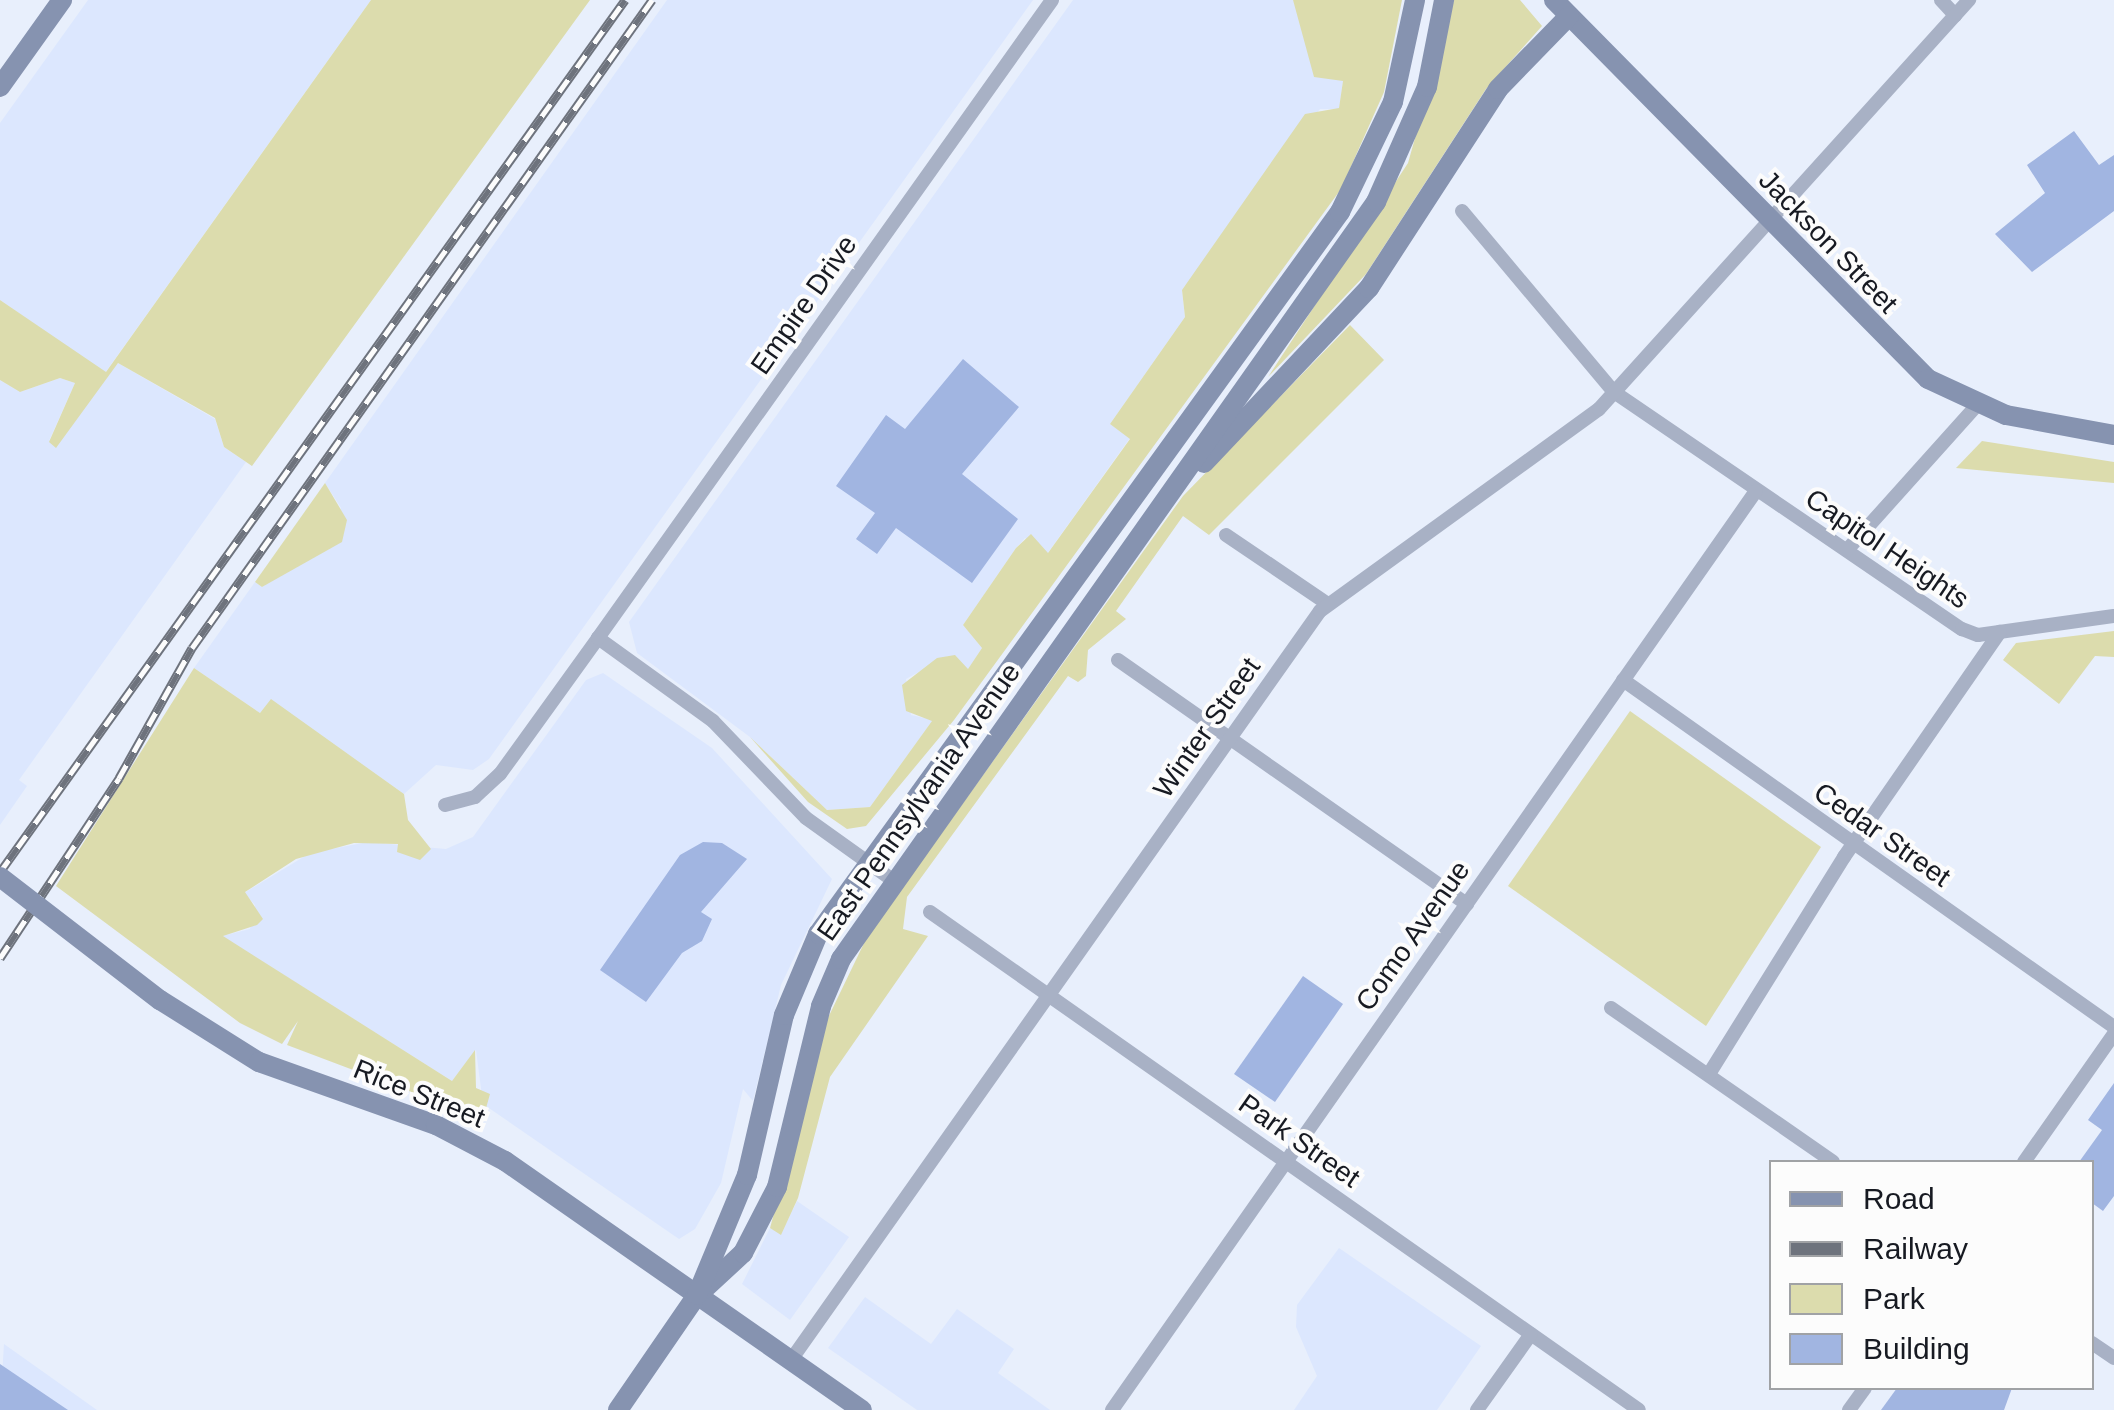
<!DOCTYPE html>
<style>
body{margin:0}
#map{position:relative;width:2114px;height:1410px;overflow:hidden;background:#e8effc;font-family:Helvetica,sans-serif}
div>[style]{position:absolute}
.built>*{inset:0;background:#dce7fe}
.green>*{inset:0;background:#dcdcad}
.building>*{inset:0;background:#a1b5e1}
.street>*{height:14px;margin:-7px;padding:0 7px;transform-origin:7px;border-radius:7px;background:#a8b1c5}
.secondary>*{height:20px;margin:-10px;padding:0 10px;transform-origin:10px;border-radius:10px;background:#8693b0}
.rail>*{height:9px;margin-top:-4.5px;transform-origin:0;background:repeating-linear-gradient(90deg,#fcfcfc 0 15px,#6e737d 0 30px);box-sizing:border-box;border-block:2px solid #6e737d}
.secondary-bridge>*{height:20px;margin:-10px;padding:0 10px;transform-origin:10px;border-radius:10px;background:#8693b0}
span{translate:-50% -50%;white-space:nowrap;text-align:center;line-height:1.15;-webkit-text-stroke:8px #fcfcfc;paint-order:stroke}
.street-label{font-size:28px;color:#171a22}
.legend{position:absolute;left:1769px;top:1160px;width:325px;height:230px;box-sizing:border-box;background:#fcfcfc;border:2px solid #a0a2a5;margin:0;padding:12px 18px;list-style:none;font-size:30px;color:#171a22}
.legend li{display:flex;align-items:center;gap:20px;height:50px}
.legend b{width:50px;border:2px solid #a0a2a5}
</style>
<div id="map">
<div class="built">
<div style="clip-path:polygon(88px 0,371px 0,105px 373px,0 300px,0 123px)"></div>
<div style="clip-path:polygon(667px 0,1033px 0,489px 759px,473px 770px,436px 765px,404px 794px,271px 700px,260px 713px,194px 668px,255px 582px,262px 587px,316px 551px,341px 508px,325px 483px)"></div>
<div style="clip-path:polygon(1073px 0,1293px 0,1343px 81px,1339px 109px,1320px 109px,1182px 290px,1185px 317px,1110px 424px,1130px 438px,1047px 554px,1025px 538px,1016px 548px,963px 625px,982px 648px,967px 671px,948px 656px,906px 679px,911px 715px,933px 720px,870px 807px,827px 810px,750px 737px,637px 653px,629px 622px)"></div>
<div style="clip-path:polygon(118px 363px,215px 419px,224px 447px,246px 462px,19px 780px,27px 786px,0 825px,0 380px,20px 392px,60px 378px,75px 383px,49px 441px)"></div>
<div style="clip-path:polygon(603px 673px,712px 748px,832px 879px,781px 985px,753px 1101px,743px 1089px,721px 1183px,695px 1229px,679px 1239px,483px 1104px,476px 1050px,452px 1081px,222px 936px,250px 929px,255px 905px,244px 893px,310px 853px,368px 842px,446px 849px,473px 837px,586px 680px)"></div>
<div style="clip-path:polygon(797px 1201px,849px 1237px,790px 1320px,742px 1284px,770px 1228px,781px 1234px)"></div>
<div style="clip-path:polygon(1339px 1248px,1481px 1346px,1437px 1410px,1294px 1410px,1317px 1376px,1296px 1327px,1297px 1305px)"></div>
<div style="clip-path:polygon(865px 1297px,931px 1344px,957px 1309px,1014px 1349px,998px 1373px,1050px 1410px,917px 1410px,828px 1348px)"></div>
<div style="clip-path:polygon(4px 1344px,97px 1410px,0 1410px)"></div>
</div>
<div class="green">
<div style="clip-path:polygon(371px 0,590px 0,252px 466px,224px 447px,215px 418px,118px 363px,56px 448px,49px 442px,75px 383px,60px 378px,20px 392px,0 380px,0 300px,106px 372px)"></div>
<div style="clip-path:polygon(1293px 0,1402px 0,1384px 92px,1341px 189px,954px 720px,866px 826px,847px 829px,808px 802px,750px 737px,827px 810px,870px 807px,932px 721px,906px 711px,902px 685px,937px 658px,955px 655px,968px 669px,982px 648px,963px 625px,1016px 548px,1031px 534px,1048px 553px,1130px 439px,1110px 424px,1185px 317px,1182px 290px,1305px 114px,1339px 108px,1343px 81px,1314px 77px)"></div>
<div style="clip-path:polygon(1454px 0,1520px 0,1542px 26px,1486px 89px,1366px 274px,1268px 377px,1408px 163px)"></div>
<div style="clip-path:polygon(1350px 325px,1384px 360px,1209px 535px,1183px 516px,1116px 611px,1126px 619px,1088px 650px,1086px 676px,1078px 682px,1068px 676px,907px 897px,903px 929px,928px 936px,830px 1077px,798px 1198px,781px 1235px,770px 1228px,826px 1022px,867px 937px,1183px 496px)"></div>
<div style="clip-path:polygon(1982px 441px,2114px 462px,2114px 483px,1956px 468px)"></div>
<div style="clip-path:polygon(325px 483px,347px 520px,342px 542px,262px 587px,255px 582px)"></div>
<div style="clip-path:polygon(2114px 631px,2114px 657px,2095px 656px,2059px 704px,2003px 660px,2016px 643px)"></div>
<div style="clip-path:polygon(194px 668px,260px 713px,271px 699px,404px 794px,408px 820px,431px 849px,420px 860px,397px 852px,398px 844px,354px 843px,296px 859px,245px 892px,263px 919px,257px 925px,223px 936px,452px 1081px,475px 1050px,476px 1088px,490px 1094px,483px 1119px,287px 1045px,298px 1021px,282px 1044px,240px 1023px,56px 886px)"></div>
<div style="clip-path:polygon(1630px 711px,1821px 847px,1706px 1026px,1508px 886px)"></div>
</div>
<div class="building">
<div style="clip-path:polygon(2074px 131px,2099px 165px,2114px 155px,2114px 211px,2032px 272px,1995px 234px,2045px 193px,2027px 165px)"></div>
<div style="clip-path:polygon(963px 359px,1019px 407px,962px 474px,1018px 519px,972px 583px,896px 528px,877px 554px,856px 539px,875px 513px,836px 486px,886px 415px,905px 429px)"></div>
<div style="clip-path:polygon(703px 842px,722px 843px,747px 859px,701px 912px,712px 919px,702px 941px,682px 953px,646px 1002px,600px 970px,680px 855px)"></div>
<div style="clip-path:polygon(1303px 976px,1343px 1004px,1275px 1102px,1234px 1074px)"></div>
<div style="clip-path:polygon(2114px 1083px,2114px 1196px,2103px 1211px,2092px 1203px,2092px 1162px,2079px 1162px,2102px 1130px,2088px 1120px)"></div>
<div style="clip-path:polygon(0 1364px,68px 1410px,0 1410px)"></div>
<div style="clip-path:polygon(1897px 1388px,2012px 1388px,2004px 1410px,1881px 1410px)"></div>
</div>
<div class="street">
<div style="left:1941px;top:0;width:21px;rotate:47deg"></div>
<div style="left:1462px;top:211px;width:236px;rotate:50deg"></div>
<div style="left:1614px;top:392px;width:421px;rotate:34.3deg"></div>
<div style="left:1962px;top:629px;width:17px;rotate:21deg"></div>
<div style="left:1978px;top:635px;width:137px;rotate:-8deg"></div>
<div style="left:1226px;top:535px;width:123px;rotate:34.1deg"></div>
<div style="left:1847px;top:550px;width:195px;rotate:-48.1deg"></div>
<div style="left:1118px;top:660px;width:426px;rotate:35deg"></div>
<div style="left:1623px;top:680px;width:601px;rotate:35.25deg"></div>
<div style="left:445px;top:805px;width:31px;rotate:-15deg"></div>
<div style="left:475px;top:797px;width:34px;rotate:-43deg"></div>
<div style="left:500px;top:774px;width:168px;rotate:-54.2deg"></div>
<div style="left:894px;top:881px;width:108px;rotate:-144.4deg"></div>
<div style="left:806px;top:818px;width:134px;rotate:-133.8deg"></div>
<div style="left:713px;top:721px;width:142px;rotate:-144.2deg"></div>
<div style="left:598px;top:638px;width:783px;rotate:-54.56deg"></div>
<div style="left:930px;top:912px;width:866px;rotate:35.08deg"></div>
<div style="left:1611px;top:1008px;width:270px;rotate:34.7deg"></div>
<div style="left:1709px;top:1074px;width:256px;rotate:-58.1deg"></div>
<div style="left:1844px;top:857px;width:274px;rotate:-55.3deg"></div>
<div style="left:2024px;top:1162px;width:156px;rotate:-54.9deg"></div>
<div style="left:2092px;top:1343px;width:27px;rotate:34deg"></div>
<div style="left:791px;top:1360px;width:917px;rotate:-54.77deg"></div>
<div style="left:1320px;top:611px;width:344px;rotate:-35.9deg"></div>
<div style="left:1599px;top:409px;width:552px;rotate:-47.87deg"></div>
<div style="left:1112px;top:1410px;width:1122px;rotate:-54.98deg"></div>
<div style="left:1477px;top:1410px;width:93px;rotate:-54.6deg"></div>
<div style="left:1849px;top:1410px;width:27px;rotate:-54deg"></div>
</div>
<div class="secondary">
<div style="left:1554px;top:0;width:532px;rotate:45.38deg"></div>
<div style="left:1928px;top:379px;width:86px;rotate:24.8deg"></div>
<div style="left:2006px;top:415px;width:110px;rotate:10.5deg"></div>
<div style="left:0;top:87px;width:107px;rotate:-54.5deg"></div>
<div style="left:1204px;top:463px;width:241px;rotate:-46.7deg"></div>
<div style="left:1369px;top:288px;width:237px;rotate:-57deg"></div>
<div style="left:1498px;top:89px;width:102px;rotate:-45.8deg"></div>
<div style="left:160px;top:1000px;width:117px;rotate:32.1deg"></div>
<div style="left:259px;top:1062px;width:188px;rotate:19.6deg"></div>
<div style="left:436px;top:1125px;width:78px;rotate:27.6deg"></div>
<div style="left:505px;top:1161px;width:435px;rotate:34.9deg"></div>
<div style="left:702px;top:1291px;width:56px;rotate:-42.8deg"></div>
<div style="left:743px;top:1253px;width:74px;rotate:-62.7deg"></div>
<div style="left:777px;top:1187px;width:186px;rotate:-76.3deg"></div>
<div style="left:821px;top:1006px;width:51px;rotate:-66.9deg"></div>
<div style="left:841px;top:959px;width:927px;rotate:-54.75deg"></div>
<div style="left:1376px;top:202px;width:126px;rotate:-66.1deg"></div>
<div style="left:1427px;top:87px;width:89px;rotate:-78.9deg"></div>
<div style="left:618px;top:1410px;width:140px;rotate:-55.5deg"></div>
<div style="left:697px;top:1295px;width:130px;rotate:-67.4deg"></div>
<div style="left:747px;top:1175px;width:164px;rotate:-77deg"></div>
<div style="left:784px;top:1015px;width:88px;rotate:-67.2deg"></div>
<div style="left:818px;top:934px;width:891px;rotate:-54.13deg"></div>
<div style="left:1340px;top:212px;width:122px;rotate:-64.3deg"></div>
<div style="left:1393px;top:102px;width:104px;rotate:-77.8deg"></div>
</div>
<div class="rail">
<div style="left:0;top:872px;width:1073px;rotate:-54.37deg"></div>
<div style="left:0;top:958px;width:216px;rotate:-56.5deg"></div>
<div style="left:119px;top:778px;width:149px;rotate:-60.7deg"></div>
<div style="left:192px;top:648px;width:795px;rotate:-54.63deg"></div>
</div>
<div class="secondary-bridge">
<div style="left:0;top:877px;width:202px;rotate:37.6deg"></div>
</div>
<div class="street-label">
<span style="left:1828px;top:242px;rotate:46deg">Jackson Street</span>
<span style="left:804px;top:305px;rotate:-55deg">Empire Drive</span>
<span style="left:1887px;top:549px;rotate:34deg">Capitol Heights</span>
<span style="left:1207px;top:728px;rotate:-55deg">Winter Street</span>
<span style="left:919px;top:802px;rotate:-55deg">East Pennsylvania Avenue</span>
<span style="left:1882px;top:835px;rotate:35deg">Cedar Street</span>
<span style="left:1413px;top:936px;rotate:-55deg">Como Avenue</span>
<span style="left:419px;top:1094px;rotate:22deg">Rice Street</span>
<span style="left:1299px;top:1141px;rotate:35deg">Park Street</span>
</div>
<ul class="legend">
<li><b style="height:12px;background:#8693b0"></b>Road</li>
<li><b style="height:12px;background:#6e737d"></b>Railway</li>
<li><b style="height:28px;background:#dcdcad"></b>Park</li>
<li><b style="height:28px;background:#a1b5e1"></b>Building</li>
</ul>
</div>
